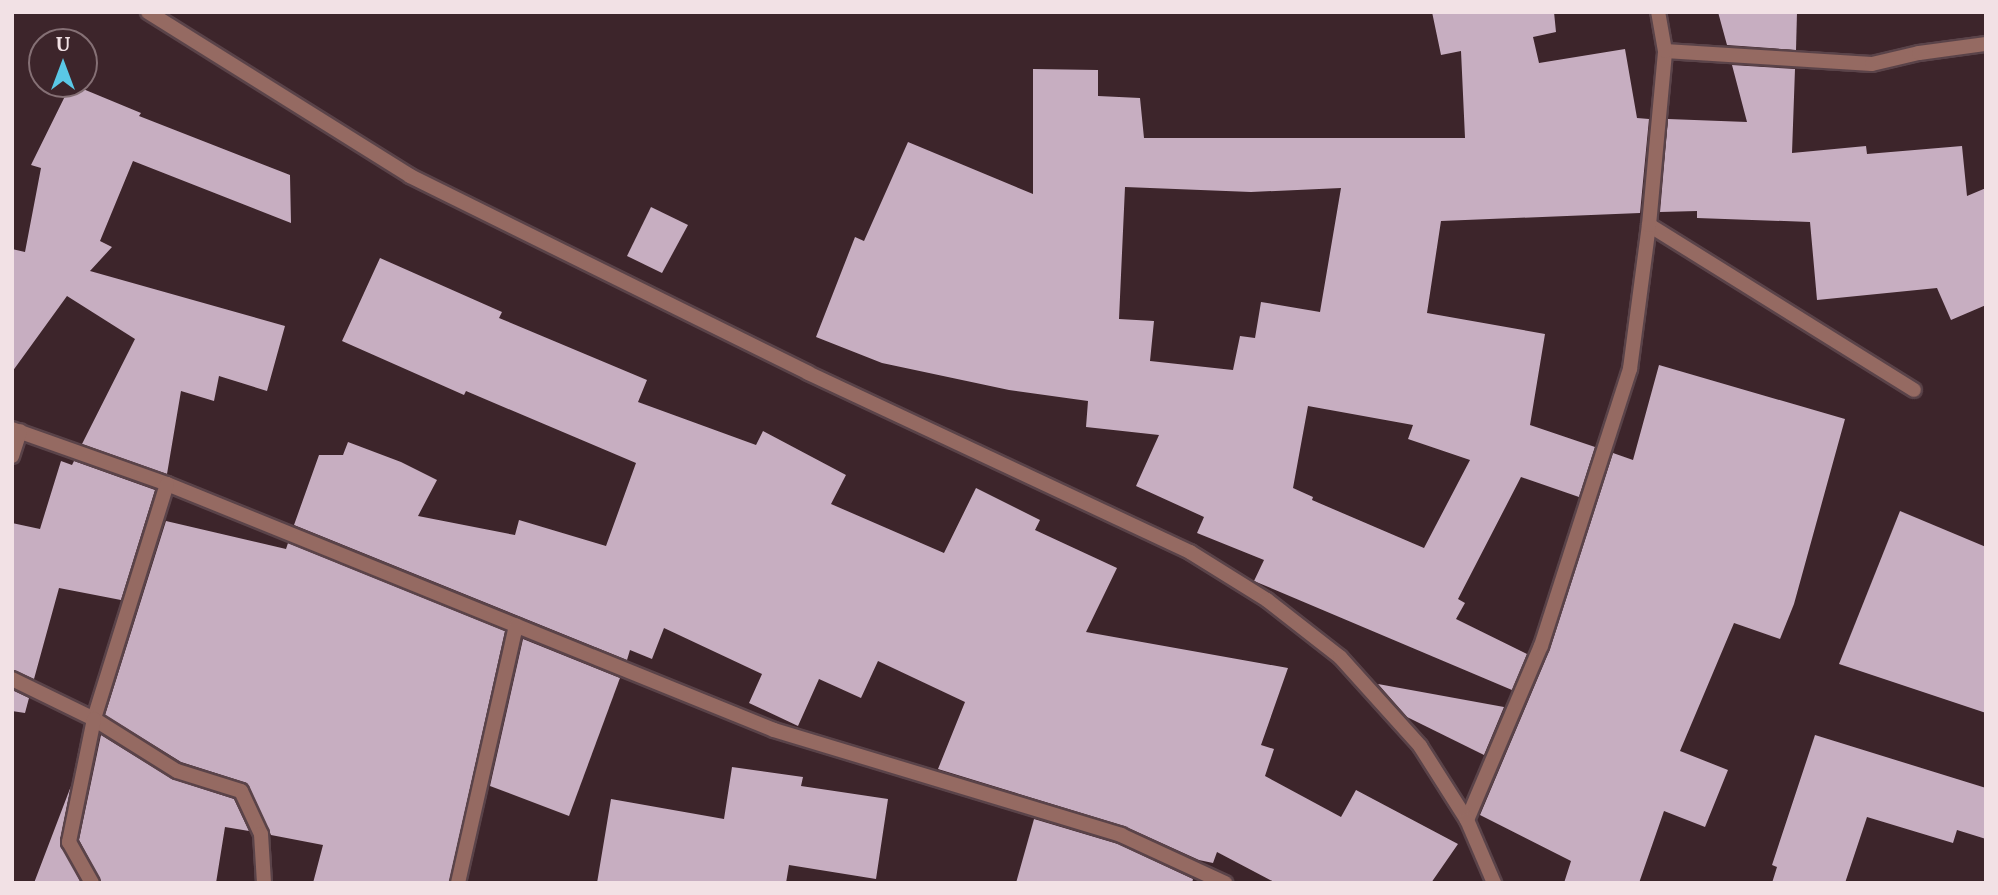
<!DOCTYPE html>
<style>
body{margin:0}
#map{position:relative;width:1998px;height:895px;overflow:hidden;background:#3d252b;font-family:Merriweather,serif}
div>[style]{position:absolute}
.building>*{inset:0;background:#c7aec1}
.roads{filter:drop-shadow(2px 0 #5a4349) drop-shadow(-2px 0 #5a4349) drop-shadow(0 2px #5a4349) drop-shadow(0 -2px #5a4349)}
.minor>*{height:14px;margin:-7px;padding:0 7px;transform-origin:7px;border-radius:7px;background:#956a62}
.tertiary>*{height:14px;margin:-7px;padding:0 7px;transform-origin:7px;border-radius:7px;background:#956a62}
span{translate:-50% -50%;white-space:nowrap;text-align:center;line-height:1.15;-webkit-text-stroke:7px #3d252b;paint-order:stroke}
.frame{position:absolute;inset:0;border:14px solid #f2e1e5;pointer-events:none}
.north{position:absolute;left:28px;top:28px;width:70px;height:70px;box-sizing:border-box;background:#3d252b;border:2px solid #857075;border-radius:50%;rotate:0deg;font-size:19px;font-weight:700;line-height:28px;text-align:center;color:#f2e1e5}
.north::after{content:'';display:block;margin:auto;width:24px;height:32px;background:#5ac8e6;clip-path:polygon(50% 0,100% 100%,50% 72%,0 100%)}
</style>
<div id="map">
<div class="building">
<div style="clip-path:polygon(evenodd,1432px 12px,1554px 12px,1556px 32px,1533px 37px,1539px 63px,1625px 49px,1637px 118px,1649px 119px,1640px 213px,1441px 221px,1427px 313px,1545px 334px,1530px 425px,1595px 447px,1579px 497px,1521px 477px,1458px 599px,1465px 603px,1456px 619px,1527px 654px,1512px 690px,1254px 581px,1264px 560px,1197px 533px,1204px 517px,1136px 486px,1159px 435px,1086px 427px,1088px 401px,1009px 390px,882px 363px,816px 337px,855px 237px,864px 241px,908px 142px,1033px 194px,1033px 69px,1098px 70px,1098px 96px,1140px 98px,1144px 138px,1465px 138px,1461px 51px,1441px 55px,1432px 12px,1125px 187px,1251px 192px,1341px 188px,1320px 312px,1261px 302px,1255px 338px,1240px 336px,1233px 370px,1150px 361px,1154px 321px,1119px 319px,1125px 187px,1432px 12px,1308px 406px,1413px 425px,1408px 439px,1470px 460px,1424px 548px,1312px 500px,1313px 497px,1293px 488px,1308px 406px)"></div>
<div style="clip-path:polygon(1718px 12px,1797px 12px,1796px 50px,1727px 45px)"></div>
<div style="clip-path:polygon(1732px 65px,1795px 69px,1792px 153px,1866px 146px,1867px 154px,1962px 146px,1967px 196px,1986px 188px,1986px 305px,1951px 320px,1937px 288px,1817px 300px,1810px 222px,1697px 218px,1697px 211px,1660px 212px,1668px 119px,1747px 122px)"></div>
<div style="clip-path:polygon(71px 84px,141px 113px,139px 116px,290px 175px,291px 223px,133px 161px,100px 241px,112px 247px,90px 271px,285px 326px,267px 391px,219px 376px,214px 401px,181px 391px,167px 474px,82px 444px,135px 339px,67px 296px,12px 372px,12px 249px,25px 252px,41px 168px,31px 165px)"></div>
<div style="clip-path:polygon(651px 207px,688px 225px,662px 273px,627px 256px)"></div>
<div style="clip-path:polygon(380px 258px,502px 312px,499px 318px,647px 380px,638px 402px,756px 445px,763px 431px,846px 475px,831px 504px,944px 553px,976px 488px,1040px 520px,1035px 530px,1117px 568px,1086px 632px,1288px 668px,1261px 745px,1274px 749px,1265px 776px,1341px 817px,1356px 790px,1458px 844px,1431px 883px,1276px 883px,1217px 852px,1213px 863px,1199px 860px,1124px 826px,938px 769px,965px 702px,878px 661px,861px 698px,819px 679px,798px 726px,749px 703px,762px 674px,664px 628px,652px 659px,630px 650px,627px 660px,294px 525px,319px 455px,343px 455px,348px 442px,401px 462px,437px 480px,418px 516px,515px 535px,519px 520px,606px 546px,636px 463px,466px 391px,464px 395px,342px 341px)"></div>
<div style="clip-path:polygon(1659px 365px,1845px 419px,1794px 604px,1780px 639px,1734px 623px,1680px 751px,1728px 770px,1705px 827px,1664px 811px,1639px 883px,1564px 883px,1571px 861px,1480px 815px,1550px 649px,1613px 453px,1633px 460px)"></div>
<div style="clip-path:polygon(61px 461px,72px 465px,74px 461px,155px 490px,121px 600px,59px 588px,34px 679px,12px 669px,12px 523px,40px 529px)"></div>
<div style="clip-path:polygon(1900px 511px,1986px 547px,1986px 713px,1839px 664px)"></div>
<div style="clip-path:polygon(166px 521px,286px 549px,288px 543px,505px 631px,449px 883px,313px 883px,323px 845px,271px 835px,247px 783px,181px 762px,105px 715px)"></div>
<div style="clip-path:polygon(523px 639px,620px 678px,569px 816px,490px 786px)"></div>
<div style="clip-path:polygon(1378px 684px,1504px 707px,1484px 755px,1407px 717px)"></div>
<div style="clip-path:polygon(12px 690px,29px 698px,25px 713px,12px 711px)"></div>
<div style="clip-path:polygon(101px 735px,172px 779px,234px 799px,249px 831px,225px 827px,216px 883px,102px 883px,79px 840px)"></div>
<div style="clip-path:polygon(1815px 735px,1986px 788px,1986px 839px,1957px 830px,1953px 843px,1867px 817px,1845px 883px,1772px 883px,1777px 867px,1772px 865px)"></div>
<div style="clip-path:polygon(732px 767px,803px 777px,801px 786px,888px 799px,876px 879px,789px 865px,786px 883px,597px 883px,611px 799px,724px 819px)"></div>
<div style="clip-path:polygon(71px 786px,60px 841px,81px 883px,34px 883px)"></div>
<div style="clip-path:polygon(1034px 819px,1118px 844px,1193px 879px,1192px 883px,1016px 883px)"></div>
</div>
<div class="roads">
<div class="minor">
<div style="left:1665px;top:51px;width:207px;rotate:3.6deg"></div>
<div style="left:1872px;top:64px;width:48px;rotate:-13.2deg"></div>
<div style="left:1919px;top:53px;width:68px;rotate:-7.7deg"></div>
<div style="left:1649px;top:225px;width:312px;rotate:31.9deg"></div>
<div style="left:12px;top:429px;width:164px;rotate:19.5deg"></div>
<div style="left:167px;top:484px;width:655px;rotate:22.06deg"></div>
<div style="left:774px;top:730px;width:363px;rotate:16.8deg"></div>
<div style="left:1121px;top:835px;width:115px;rotate:24.8deg"></div>
<div style="left:12px;top:456px;width:26px;rotate:-72deg"></div>
<div style="left:167px;top:484px;width:246px;rotate:107.3deg"></div>
<div style="left:94px;top:719px;width:98px;rotate:32.1deg"></div>
<div style="left:177px;top:771px;width:67px;rotate:17.4deg"></div>
<div style="left:241px;top:791px;width:47px;rotate:65.1deg"></div>
<div style="left:261px;top:834px;width:49px;rotate:86.5deg"></div>
<div style="left:12px;top:679px;width:91px;rotate:26deg"></div>
<div style="left:94px;top:719px;width:126px;rotate:101.5deg"></div>
<div style="left:69px;top:842px;width:47px;rotate:60.7deg"></div>
<div style="left:1467px;top:820px;width:189px;rotate:-67deg"></div>
<div style="left:1541px;top:646px;width:291px;rotate:-72.2deg"></div>
<div style="left:1630px;top:369px;width:145px;rotate:-82.5deg"></div>
<div style="left:1649px;top:225px;width:175px;rotate:-84.7deg"></div>
<div style="left:1665px;top:51px;width:40px;rotate:-100deg"></div>
<div style="left:458px;top:883px;width:264px;rotate:-77.3deg"></div>
</div>
<div class="tertiary">
<div style="left:148px;top:12px;width:309px;rotate:32deg"></div>
<div style="left:410px;top:176px;width:444px;rotate:26.3deg"></div>
<div style="left:808px;top:373px;width:422px;rotate:25.1deg"></div>
<div style="left:1190px;top:552px;width:91px;rotate:31.9deg"></div>
<div style="left:1267px;top:600px;width:93px;rotate:38deg"></div>
<div style="left:1340px;top:657px;width:120px;rotate:48deg"></div>
<div style="left:1420px;top:746px;width:88px;rotate:57.6deg"></div>
<div style="left:1467px;top:820px;width:69px;rotate:66.8deg"></div>
</div>
</div>
<div class="frame"></div>
<div class="north">U</div>
</div>
